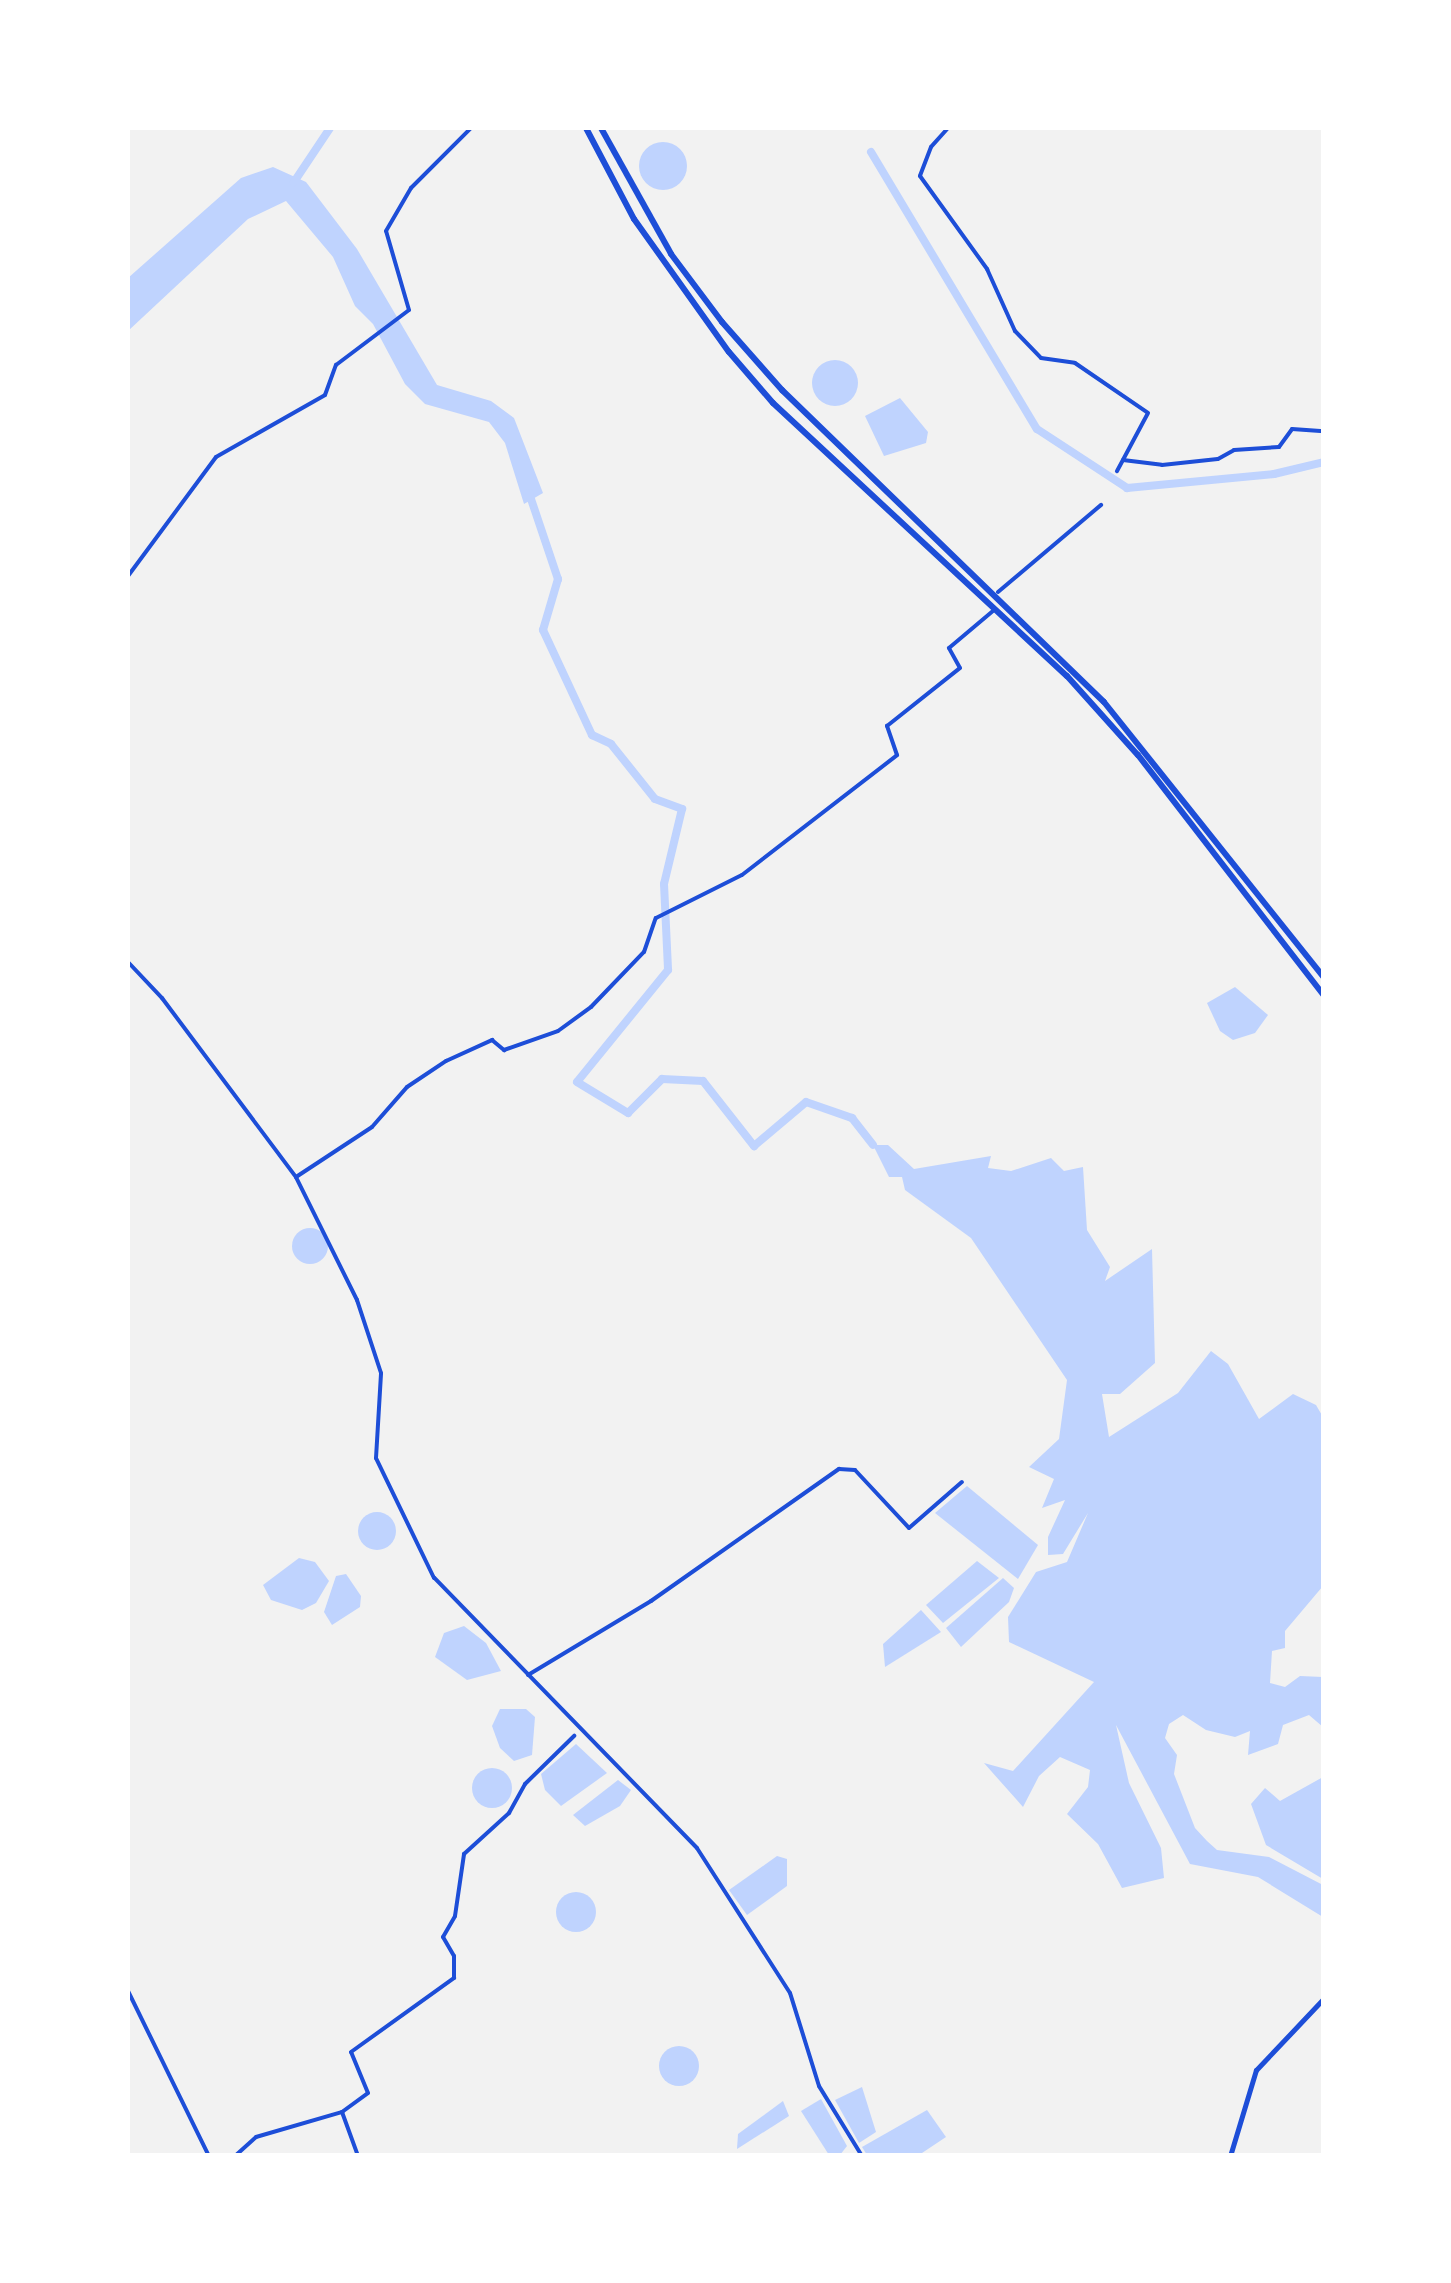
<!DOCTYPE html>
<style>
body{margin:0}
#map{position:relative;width:1451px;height:2283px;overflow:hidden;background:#f2f2f2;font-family:Karla,sans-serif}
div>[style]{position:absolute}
.water>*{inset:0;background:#bfd3fe}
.round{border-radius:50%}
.canal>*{height:8px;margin:-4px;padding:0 4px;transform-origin:4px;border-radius:4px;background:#bfd3fe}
.minor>*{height:4px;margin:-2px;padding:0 2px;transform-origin:2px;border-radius:2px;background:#1d4ed8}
.tertiary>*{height:5px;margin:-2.5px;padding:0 2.5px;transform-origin:2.5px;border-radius:2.5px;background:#1d4ed8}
.trunk>*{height:6px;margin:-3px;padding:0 3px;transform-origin:3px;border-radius:3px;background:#1d4ed8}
span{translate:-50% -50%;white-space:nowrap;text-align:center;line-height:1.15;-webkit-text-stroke:9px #fff;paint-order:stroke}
.frame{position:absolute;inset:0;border:130px solid #fff;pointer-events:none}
</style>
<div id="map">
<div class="water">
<div class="round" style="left:639px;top:142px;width:48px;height:48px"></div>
<div style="clip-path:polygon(273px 167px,306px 182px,357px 249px,437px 385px,491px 401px,514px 418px,543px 493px,524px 504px,505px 443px,489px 422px,425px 404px,405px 384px,373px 324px,355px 306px,333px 257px,286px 201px,248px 219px,128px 331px,128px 278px,241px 178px)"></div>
<div class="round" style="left:812px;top:360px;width:46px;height:46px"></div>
<div style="clip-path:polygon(900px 398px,928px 432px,926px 443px,884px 456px,865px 416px)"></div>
<div style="clip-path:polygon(1235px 987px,1268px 1015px,1255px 1033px,1233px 1040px,1220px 1031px,1207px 1003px)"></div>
<div style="clip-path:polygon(873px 1145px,888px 1145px,914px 1169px,991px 1156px,988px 1168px,1011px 1171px,1051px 1158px,1064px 1171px,1083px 1167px,1087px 1230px,1110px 1267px,1105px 1281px,1152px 1249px,1155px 1363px,1120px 1394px,1102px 1394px,1109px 1437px,1178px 1393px,1211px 1351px,1228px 1364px,1259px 1419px,1293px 1394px,1316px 1405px,1323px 1417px,1323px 1586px,1285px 1631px,1285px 1648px,1272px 1651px,1270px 1683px,1285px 1687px,1300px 1676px,1323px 1677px,1323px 1727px,1309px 1715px,1283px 1725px,1278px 1744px,1248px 1755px,1250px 1731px,1235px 1737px,1206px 1730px,1183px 1715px,1169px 1724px,1165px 1738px,1177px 1755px,1174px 1774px,1195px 1828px,1207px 1841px,1217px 1850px,1269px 1857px,1323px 1885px,1323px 1917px,1258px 1877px,1190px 1864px,1116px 1725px,1129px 1783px,1161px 1848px,1164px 1878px,1122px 1888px,1098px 1844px,1067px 1814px,1088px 1787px,1090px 1770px,1060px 1757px,1039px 1776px,1023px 1807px,984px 1763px,1013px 1771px,1094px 1682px,1009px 1642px,1008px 1617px,1036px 1572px,1067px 1562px,1088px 1513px,1063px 1554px,1048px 1555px,1048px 1537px,1065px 1500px,1042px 1508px,1054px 1479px,1029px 1467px,1059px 1439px,1067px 1380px,971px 1238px,905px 1190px,902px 1177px,889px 1177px)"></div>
<div class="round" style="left:292px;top:1228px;width:36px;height:36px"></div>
<div style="clip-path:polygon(967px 1486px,1038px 1545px,1018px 1579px,935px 1513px)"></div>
<div class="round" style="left:358px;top:1512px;width:38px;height:38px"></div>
<div style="clip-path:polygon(299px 1558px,315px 1562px,329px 1581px,316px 1603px,302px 1610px,271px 1600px,263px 1585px)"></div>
<div style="clip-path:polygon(977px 1561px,999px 1578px,943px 1623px,926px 1605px)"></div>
<div style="clip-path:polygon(346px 1574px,361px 1596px,360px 1607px,332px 1625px,324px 1612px,336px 1576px)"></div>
<div style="clip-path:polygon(1003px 1578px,1014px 1588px,1009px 1602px,961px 1647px,946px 1628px)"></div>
<div style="clip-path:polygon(921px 1610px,941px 1632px,885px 1667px,883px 1644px)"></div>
<div style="clip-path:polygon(464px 1626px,486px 1643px,501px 1671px,467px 1680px,435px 1657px,444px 1633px)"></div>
<div style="clip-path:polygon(500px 1709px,526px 1709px,535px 1717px,532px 1755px,514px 1761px,500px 1748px,492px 1726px)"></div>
<div style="clip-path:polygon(576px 1744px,607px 1773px,561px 1806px,545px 1790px,541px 1774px)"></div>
<div class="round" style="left:472px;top:1768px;width:40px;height:40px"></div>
<div style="clip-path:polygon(1323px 1777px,1324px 1777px,1323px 1879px,1266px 1845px,1251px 1804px,1265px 1788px,1280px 1801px)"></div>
<div style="clip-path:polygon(618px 1780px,631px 1790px,620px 1806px,585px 1826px,573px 1815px)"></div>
<div style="clip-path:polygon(777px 1856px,787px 1859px,787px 1886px,747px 1915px,729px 1890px)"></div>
<div class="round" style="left:556px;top:1892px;width:40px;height:40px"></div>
<div class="round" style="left:659px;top:2046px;width:40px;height:40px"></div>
<div style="clip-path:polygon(862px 2087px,876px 2132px,859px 2143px,835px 2100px)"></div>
<div style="clip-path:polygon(821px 2099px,847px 2146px,840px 2155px,829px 2155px,801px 2111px)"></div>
<div style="clip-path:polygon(783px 2101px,789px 2116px,737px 2149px,738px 2134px)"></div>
<div style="clip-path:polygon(927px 2110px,946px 2137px,919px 2155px,867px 2155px,862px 2147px)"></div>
</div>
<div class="canal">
<div style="left:871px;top:152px;width:323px;rotate:59.1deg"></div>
<div style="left:1037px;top:429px;width:108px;rotate:33.2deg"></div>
<div style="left:1127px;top:488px;width:148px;rotate:-5.4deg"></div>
<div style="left:1274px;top:474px;width:51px;rotate:-13.5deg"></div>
<div style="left:294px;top:182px;width:65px;rotate:-56.3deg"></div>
<div style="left:529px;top:493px;width:91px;rotate:71.4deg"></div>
<div style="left:558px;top:579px;width:53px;rotate:106.4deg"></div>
<div style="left:543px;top:630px;width:116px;rotate:65deg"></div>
<div style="left:592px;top:735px;width:21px;rotate:25deg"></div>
<div style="left:611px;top:744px;width:70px;rotate:51.3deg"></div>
<div style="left:655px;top:799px;width:29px;rotate:20deg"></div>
<div style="left:682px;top:809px;width:77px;rotate:103.5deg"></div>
<div style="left:664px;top:884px;width:86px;rotate:87.3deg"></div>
<div style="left:668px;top:970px;width:144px;rotate:129.1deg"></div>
<div style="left:577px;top:1082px;width:60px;rotate:31.3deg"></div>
<div style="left:628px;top:1113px;width:48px;rotate:-45deg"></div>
<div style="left:662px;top:1079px;width:41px;rotate:2.8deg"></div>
<div style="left:703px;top:1081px;width:83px;rotate:51.9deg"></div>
<div style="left:754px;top:1146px;width:68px;rotate:-40.2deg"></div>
<div style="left:806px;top:1102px;width:49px;rotate:19.2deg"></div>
<div style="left:852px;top:1118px;width:34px;rotate:52deg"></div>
</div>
<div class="minor">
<div style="left:948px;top:128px;width:25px;rotate:132deg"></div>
<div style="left:931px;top:147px;width:31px;rotate:111deg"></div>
<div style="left:920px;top:176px;width:115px;rotate:54.2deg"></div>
<div style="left:987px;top:269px;width:68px;rotate:65.7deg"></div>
<div style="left:1015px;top:331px;width:37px;rotate:46deg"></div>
<div style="left:1041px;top:358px;width:34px;rotate:8deg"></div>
<div style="left:1075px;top:363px;width:88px;rotate:34.4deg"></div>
<div style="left:1148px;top:413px;width:66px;rotate:118.1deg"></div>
<div style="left:1123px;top:460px;width:39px;rotate:7deg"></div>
<div style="left:1162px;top:465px;width:56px;rotate:-6.1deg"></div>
<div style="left:1218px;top:459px;width:18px;rotate:-29deg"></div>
<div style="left:1234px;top:450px;width:45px;rotate:-3.8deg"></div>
<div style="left:1279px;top:447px;width:22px;rotate:-54deg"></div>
<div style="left:1292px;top:429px;width:32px;rotate:4deg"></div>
<div style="left:128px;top:576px;width:148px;rotate:-53.5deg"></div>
<div style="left:216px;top:457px;width:125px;rotate:-29.6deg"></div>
<div style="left:325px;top:395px;width:32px;rotate:-70deg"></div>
<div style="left:336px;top:365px;width:91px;rotate:-37deg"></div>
<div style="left:409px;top:310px;width:82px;rotate:-106.2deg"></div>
<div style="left:386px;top:231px;width:50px;rotate:-59.8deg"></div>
<div style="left:411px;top:188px;width:85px;rotate:-45deg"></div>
<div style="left:998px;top:592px;width:135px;rotate:-40.2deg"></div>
<div style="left:128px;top:962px;width:50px;rotate:46.6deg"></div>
<div style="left:162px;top:998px;width:224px;rotate:53.2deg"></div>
<div style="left:528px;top:1675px;width:144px;rotate:-31deg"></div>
<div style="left:651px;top:1601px;width:230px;rotate:-35.1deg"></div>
<div style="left:839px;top:1469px;width:16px;rotate:4deg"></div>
<div style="left:855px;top:1470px;width:79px;rotate:47deg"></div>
<div style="left:909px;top:1528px;width:70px;rotate:-41deg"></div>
<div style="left:128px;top:1991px;width:184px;rotate:63.9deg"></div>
<div style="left:342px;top:2112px;width:47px;rotate:70deg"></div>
<div style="left:235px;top:2156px;width:28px;rotate:-42deg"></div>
<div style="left:256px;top:2137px;width:90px;rotate:-16.2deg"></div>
<div style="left:342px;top:2112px;width:32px;rotate:-36deg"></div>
<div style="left:368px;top:2093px;width:44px;rotate:-112.5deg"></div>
<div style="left:351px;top:2052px;width:127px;rotate:-35.7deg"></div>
<div style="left:454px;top:1978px;width:22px;rotate:-90deg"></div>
<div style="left:454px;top:1956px;width:22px;rotate:-120deg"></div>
<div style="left:443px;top:1937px;width:24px;rotate:-60deg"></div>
<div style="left:455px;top:1916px;width:63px;rotate:-81.7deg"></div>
<div style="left:464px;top:1854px;width:61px;rotate:-42.3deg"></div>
<div style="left:509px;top:1813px;width:33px;rotate:-61deg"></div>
<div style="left:525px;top:1784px;width:69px;rotate:-44.4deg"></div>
<div style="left:862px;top:2156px;width:82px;rotate:-121.6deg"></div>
<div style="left:819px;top:2086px;width:97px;rotate:-107.3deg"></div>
<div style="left:790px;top:1993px;width:172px;rotate:-122.7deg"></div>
<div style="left:697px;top:1848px;width:377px;rotate:-134.2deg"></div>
<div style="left:434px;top:1578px;width:133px;rotate:-115.8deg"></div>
<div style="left:376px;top:1458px;width:85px;rotate:-86.6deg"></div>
<div style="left:381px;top:1373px;width:77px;rotate:-108.2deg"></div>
<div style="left:357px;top:1300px;width:137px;rotate:-116.4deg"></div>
<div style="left:296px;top:1177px;width:91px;rotate:-33.3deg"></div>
<div style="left:372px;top:1127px;width:53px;rotate:-48.8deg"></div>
<div style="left:407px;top:1087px;width:47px;rotate:-33.7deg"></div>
<div style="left:446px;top:1061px;width:51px;rotate:-24.5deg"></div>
<div style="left:492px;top:1040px;width:16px;rotate:40deg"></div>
<div style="left:504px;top:1050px;width:57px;rotate:-19.4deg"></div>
<div style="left:558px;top:1031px;width:41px;rotate:-36deg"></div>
<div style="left:591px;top:1007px;width:76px;rotate:-46.1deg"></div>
<div style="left:644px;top:952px;width:36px;rotate:-71deg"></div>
<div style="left:656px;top:918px;width:96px;rotate:-26.6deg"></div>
<div style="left:742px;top:875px;width:196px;rotate:-37.7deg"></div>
<div style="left:897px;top:755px;width:31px;rotate:-109deg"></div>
<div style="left:887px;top:726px;width:93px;rotate:-38.5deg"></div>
<div style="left:960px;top:668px;width:23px;rotate:-119deg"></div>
<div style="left:949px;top:648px;width:57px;rotate:-40.1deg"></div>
</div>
<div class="tertiary">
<div style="left:1230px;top:2156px;width:90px;rotate:-73.2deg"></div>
<div style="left:1256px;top:2070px;width:99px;rotate:-46.6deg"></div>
</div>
<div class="trunk">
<div style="left:586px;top:128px;width:103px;rotate:62.2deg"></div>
<div style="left:634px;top:219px;width:163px;rotate:54.5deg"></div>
<div style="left:729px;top:352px;width:67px;rotate:49.2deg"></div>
<div style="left:773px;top:403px;width:401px;rotate:42.9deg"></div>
<div style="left:1067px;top:676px;width:106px;rotate:48.1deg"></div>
<div style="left:1138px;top:755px;width:304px;rotate:52.3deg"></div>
<div style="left:601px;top:128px;width:144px;rotate:60.9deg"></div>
<div style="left:671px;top:254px;width:85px;rotate:53.1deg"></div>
<div style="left:722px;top:322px;width:91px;rotate:48.6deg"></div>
<div style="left:782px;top:390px;width:448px;rotate:44.1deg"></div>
<div style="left:1104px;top:702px;width:353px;rotate:51.4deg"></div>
</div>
<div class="frame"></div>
</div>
